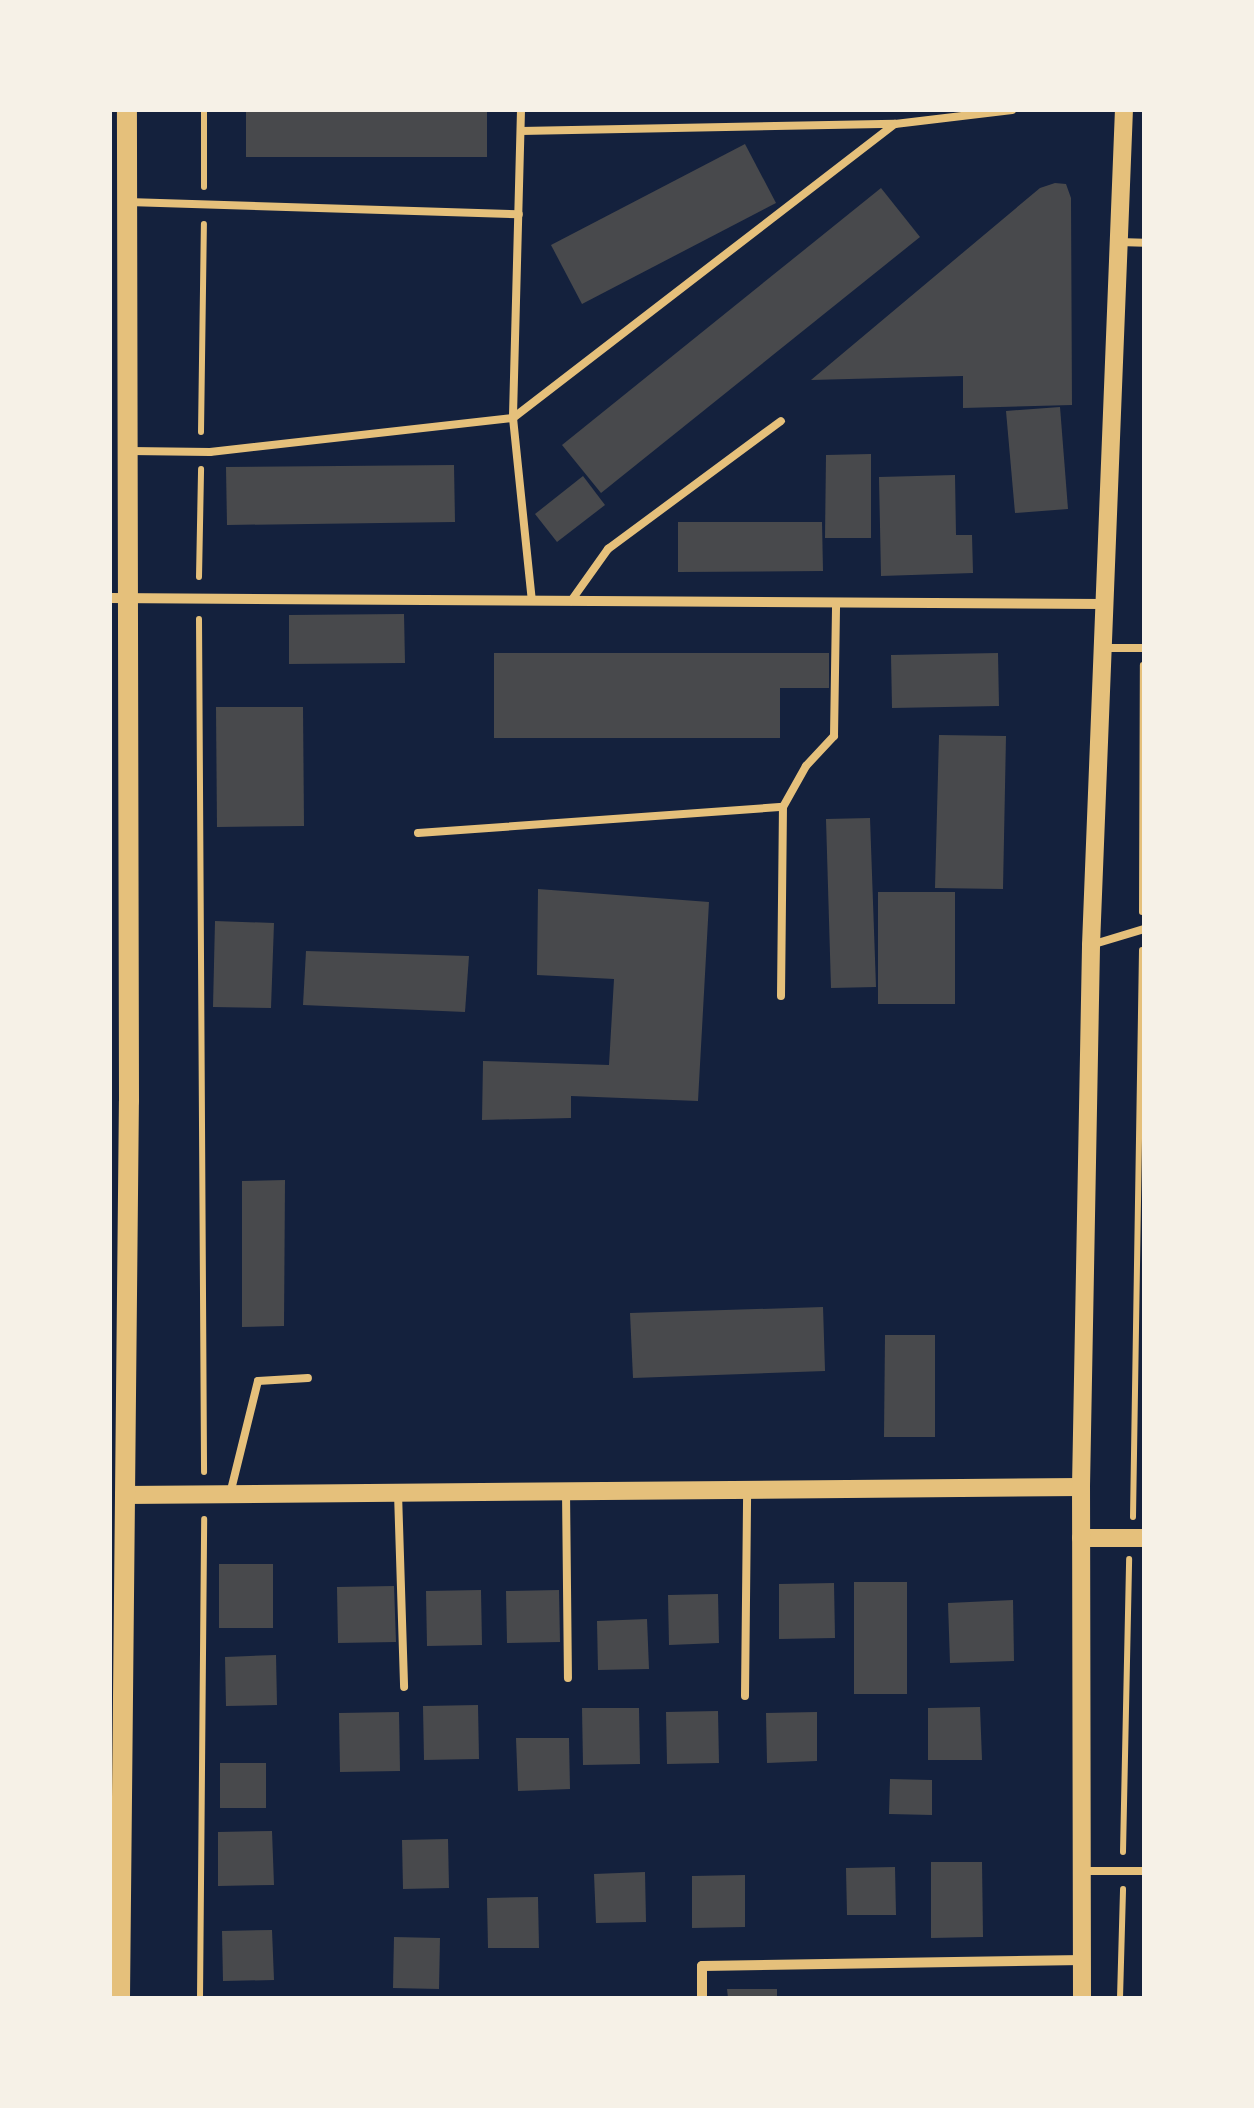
<!DOCTYPE html>
<style>
body{margin:0}
#map{position:relative;width:1254px;height:2108px;overflow:hidden;background:#14213d;font-family:Raleway,sans-serif}
div>[style]{position:absolute}
.building>*{inset:0;background:#48494c}
.path>*{height:6px;margin:-3px;padding:0 3px;transform-origin:3px;border-radius:3px;background:#e5c07b}
.service>*{height:8px;margin:-4px;padding:0 4px;transform-origin:4px;border-radius:4px;background:#e5c07b}
.minor>*{height:10px;margin:-5px;padding:0 5px;transform-origin:5px;border-radius:5px;background:#e5c07b}
.tertiary>*{height:18px;margin:-9px;padding:0 9px;transform-origin:9px;border-radius:9px;background:#e5c07b}
.secondary>*{height:20px;margin:-10px;padding:0 10px;transform-origin:10px;border-radius:10px;background:#e5c07b}
span{translate:-50% -50%;white-space:nowrap;text-align:center;line-height:1.15;-webkit-text-stroke:8px #f6f1e7;paint-order:stroke}
.frame{position:absolute;inset:0;border:112px solid #f6f1e7;pointer-events:none}
</style>
<div id="map">
<div class="building">
<div style="clip-path:polygon(246px 110px,487px 110px,487px 157px,246px 157px)"></div>
<div style="clip-path:polygon(745px 144px,776px 203px,582px 304px,551px 245px)"></div>
<div style="clip-path:polygon(1055px 183px,1066px 184px,1071px 198px,1072px 405px,963px 408px,963px 376px,811px 380px,1040px 188px)"></div>
<div style="clip-path:polygon(881px 188px,920px 237px,601px 493px,562px 445px)"></div>
<div style="clip-path:polygon(1060px 407px,1068px 509px,1015px 513px,1006px 411px)"></div>
<div style="clip-path:polygon(871px 454px,871px 538px,825px 538px,826px 455px)"></div>
<div style="clip-path:polygon(454px 465px,455px 522px,227px 525px,226px 467px)"></div>
<div style="clip-path:polygon(955px 475px,956px 535px,972px 535px,973px 573px,881px 576px,879px 477px)"></div>
<div style="clip-path:polygon(583px 476px,605px 505px,557px 542px,535px 514px)"></div>
<div style="clip-path:polygon(678px 522px,822px 522px,823px 571px,678px 572px)"></div>
<div style="clip-path:polygon(404px 614px,405px 663px,289px 664px,289px 615px)"></div>
<div style="clip-path:polygon(494px 653px,829px 653px,829px 688px,780px 688px,780px 738px,494px 738px)"></div>
<div style="clip-path:polygon(998px 653px,999px 706px,892px 708px,891px 655px)"></div>
<div style="clip-path:polygon(216px 707px,303px 707px,304px 826px,217px 827px)"></div>
<div style="clip-path:polygon(939px 735px,1006px 736px,1003px 889px,935px 888px)"></div>
<div style="clip-path:polygon(870px 818px,876px 987px,831px 988px,826px 819px)"></div>
<div style="clip-path:polygon(538px 889px,709px 902px,698px 1101px,571px 1096px,571px 1118px,482px 1120px,483px 1061px,609px 1065px,614px 979px,537px 975px)"></div>
<div style="clip-path:polygon(878px 892px,955px 892px,955px 1004px,878px 1004px)"></div>
<div style="clip-path:polygon(215px 921px,274px 923px,271px 1008px,213px 1007px)"></div>
<div style="clip-path:polygon(306px 951px,469px 956px,465px 1012px,303px 1005px)"></div>
<div style="clip-path:polygon(285px 1180px,284px 1326px,242px 1327px,242px 1181px)"></div>
<div style="clip-path:polygon(823px 1307px,825px 1371px,633px 1378px,630px 1313px)"></div>
<div style="clip-path:polygon(885px 1335px,935px 1335px,935px 1437px,884px 1437px)"></div>
<div style="clip-path:polygon(219px 1564px,273px 1564px,273px 1628px,219px 1628px)"></div>
<div style="clip-path:polygon(854px 1582px,907px 1582px,907px 1694px,854px 1694px)"></div>
<div style="clip-path:polygon(834px 1583px,835px 1638px,779px 1639px,779px 1584px)"></div>
<div style="clip-path:polygon(394px 1586px,396px 1642px,338px 1643px,337px 1587px)"></div>
<div style="clip-path:polygon(481px 1590px,482px 1645px,427px 1646px,426px 1591px)"></div>
<div style="clip-path:polygon(559px 1590px,560px 1642px,507px 1643px,506px 1591px)"></div>
<div style="clip-path:polygon(718px 1594px,719px 1643px,669px 1645px,668px 1595px)"></div>
<div style="clip-path:polygon(1013px 1600px,1014px 1661px,950px 1663px,948px 1603px)"></div>
<div style="clip-path:polygon(647px 1619px,649px 1669px,598px 1670px,597px 1621px)"></div>
<div style="clip-path:polygon(276px 1655px,277px 1705px,226px 1706px,225px 1657px)"></div>
<div style="clip-path:polygon(478px 1705px,479px 1759px,424px 1760px,423px 1706px)"></div>
<div style="clip-path:polygon(980px 1707px,982px 1760px,928px 1760px,928px 1708px)"></div>
<div style="clip-path:polygon(582px 1708px,639px 1708px,640px 1764px,583px 1765px)"></div>
<div style="clip-path:polygon(718px 1711px,719px 1763px,667px 1764px,666px 1712px)"></div>
<div style="clip-path:polygon(399px 1712px,400px 1771px,340px 1772px,339px 1713px)"></div>
<div style="clip-path:polygon(817px 1712px,817px 1761px,767px 1763px,766px 1713px)"></div>
<div style="clip-path:polygon(516px 1738px,569px 1738px,570px 1789px,518px 1791px)"></div>
<div style="clip-path:polygon(220px 1763px,266px 1763px,266px 1808px,220px 1808px)"></div>
<div style="clip-path:polygon(890px 1779px,932px 1780px,932px 1815px,889px 1814px)"></div>
<div style="clip-path:polygon(272px 1831px,274px 1885px,218px 1886px,218px 1832px)"></div>
<div style="clip-path:polygon(448px 1839px,449px 1888px,403px 1889px,402px 1840px)"></div>
<div style="clip-path:polygon(931px 1862px,982px 1862px,983px 1937px,931px 1938px)"></div>
<div style="clip-path:polygon(895px 1867px,896px 1915px,847px 1915px,846px 1868px)"></div>
<div style="clip-path:polygon(645px 1872px,646px 1922px,596px 1923px,594px 1874px)"></div>
<div style="clip-path:polygon(745px 1875px,745px 1927px,692px 1928px,692px 1876px)"></div>
<div style="clip-path:polygon(538px 1897px,539px 1948px,488px 1948px,487px 1898px)"></div>
<div style="clip-path:polygon(272px 1930px,274px 1980px,223px 1981px,222px 1931px)"></div>
<div style="clip-path:polygon(394px 1937px,440px 1938px,439px 1989px,393px 1988px)"></div>
<div style="clip-path:polygon(727px 1989px,777px 1989px,777px 1998px,728px 1998px)"></div>
</div>
<div class="path">
<div style="left:204px;top:187px;width:77px;rotate:-90deg"></div>
<div style="left:201px;top:432px;width:208px;rotate:-89.2deg"></div>
<div style="left:199px;top:577px;width:108px;rotate:-88.9deg"></div>
<div style="left:199px;top:619px;width:853px;rotate:89.66deg"></div>
<div style="left:1142px;top:912px;width:247px;rotate:-89.8deg"></div>
<div style="left:1133px;top:1517px;width:567px;rotate:-89.09deg"></div>
<div style="left:1123px;top:1852px;width:293px;rotate:-88.8deg"></div>
<div style="left:200px;top:1998px;width:479px;rotate:-89.5deg"></div>
<div style="left:1120px;top:1998px;width:109px;rotate:-88.4deg"></div>
</div>
<div class="service">
<div style="left:521px;top:110px;width:308px;rotate:91.5deg"></div>
<div style="left:513px;top:418px;width:184px;rotate:84.1deg"></div>
<div style="left:521px;top:131px;width:374px;rotate:-1.1deg"></div>
<div style="left:895px;top:124px;width:118px;rotate:-6.8deg"></div>
<div style="left:128px;top:202px;width:391px;rotate:1.8deg"></div>
<div style="left:1119px;top:242px;width:25px;rotate:2deg"></div>
<div style="left:131px;top:451px;width:79px;rotate:0.7deg"></div>
<div style="left:210px;top:452px;width:305px;rotate:-6.4deg"></div>
<div style="left:513px;top:418px;width:482px;rotate:-37.6deg"></div>
<div style="left:571px;top:601px;width:64px;rotate:-54.6deg"></div>
<div style="left:608px;top:549px;width:215px;rotate:-36.5deg"></div>
<div style="left:1102px;top:648px;width:42px"></div>
<div style="left:418px;top:833px;width:366px;rotate:-4.1deg"></div>
<div style="left:1091px;top:945px;width:55px;rotate:-16.8deg"></div>
<div style="left:781px;top:996px;width:189px;rotate:-89.4deg"></div>
<div style="left:783px;top:807px;width:47px;rotate:-60.7deg"></div>
<div style="left:806px;top:766px;width:41px;rotate:-47deg"></div>
<div style="left:834px;top:736px;width:133px;rotate:-89.1deg"></div>
<div style="left:566px;top:1491px;width:187px;rotate:89.4deg"></div>
<div style="left:398px;top:1493px;width:194px;rotate:88.2deg"></div>
<div style="left:230px;top:1494px;width:116px;rotate:-76.1deg"></div>
<div style="left:258px;top:1381px;width:50px;rotate:-3.4deg"></div>
<div style="left:745px;top:1696px;width:207px;rotate:-89.4deg"></div>
<div style="left:1083px;top:1871px;width:61px"></div>
</div>
<div class="minor">
<div style="left:110px;top:598px;width:994px;rotate:0.35deg"></div>
<div style="left:702px;top:1998px;width:32px;rotate:-90deg"></div>
<div style="left:702px;top:1966px;width:381px;rotate:-0.9deg"></div>
</div>
<div class="tertiary">
<div style="left:124px;top:1495px;width:957px;rotate:-0.48deg"></div>
<div style="left:1081px;top:1538px;width:63px"></div>
<div style="left:1082px;top:1998px;width:511px;rotate:-90.11deg"></div>
<div style="left:1081px;top:1487px;width:542px;rotate:-88.94deg"></div>
<div style="left:1091px;top:945px;width:836px;rotate:-87.74deg"></div>
</div>
<div class="secondary">
<div style="left:120px;top:1998px;width:897px;rotate:-89.43deg"></div>
<div style="left:129px;top:1101px;width:991px;rotate:-90.12deg"></div>
</div>
<div class="frame"></div>
</div>
